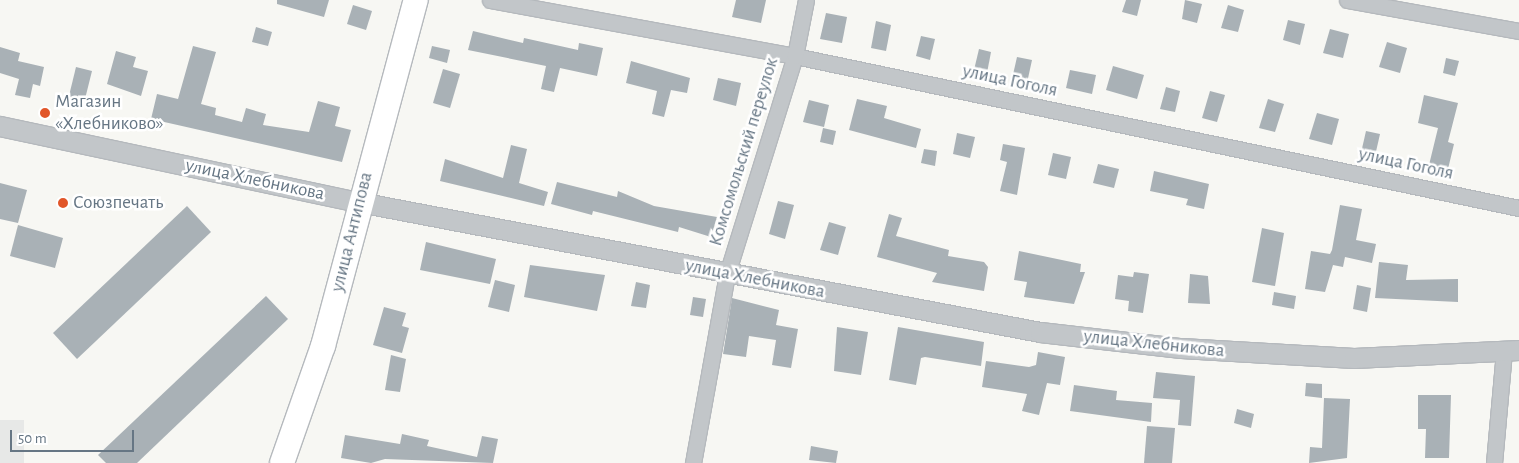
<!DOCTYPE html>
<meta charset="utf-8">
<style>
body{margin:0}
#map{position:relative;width:1519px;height:463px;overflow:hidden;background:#f7f7f3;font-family:"Alegreya Sans",sans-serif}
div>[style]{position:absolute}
.built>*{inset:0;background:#e7e8e7}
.building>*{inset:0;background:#a9b1b6}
.roads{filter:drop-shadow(1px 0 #b5b9bd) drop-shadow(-1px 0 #b5b9bd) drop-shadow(0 1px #b5b9bd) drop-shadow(0 -1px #b5b9bd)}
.minor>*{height:15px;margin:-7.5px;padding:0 7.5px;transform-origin:7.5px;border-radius:7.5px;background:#c2c6c9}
.tertiary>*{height:19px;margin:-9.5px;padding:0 9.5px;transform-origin:9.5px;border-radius:9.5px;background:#c2c6c9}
.primary>*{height:24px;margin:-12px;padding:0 12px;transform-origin:12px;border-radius:12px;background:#fff}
.dots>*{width:14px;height:14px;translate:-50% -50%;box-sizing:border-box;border:2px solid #fff;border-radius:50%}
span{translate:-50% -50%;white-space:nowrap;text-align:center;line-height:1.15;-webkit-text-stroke:5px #fff;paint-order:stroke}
.street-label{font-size:19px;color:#667684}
.poi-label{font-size:19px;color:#667684}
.left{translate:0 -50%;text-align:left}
.scale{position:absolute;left:10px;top:430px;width:124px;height:22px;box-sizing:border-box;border:2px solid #667684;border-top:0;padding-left:6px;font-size:15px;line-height:18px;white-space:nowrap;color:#667684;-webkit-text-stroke:4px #fff;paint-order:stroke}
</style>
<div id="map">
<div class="built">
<div style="clip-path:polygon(0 420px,24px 420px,24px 463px,0 463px)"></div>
</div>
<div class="building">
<div style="clip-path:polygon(277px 0,329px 0,324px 17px,277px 4px)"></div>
<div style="clip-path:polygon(736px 0,766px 0,761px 23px,732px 17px)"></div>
<div style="clip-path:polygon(1126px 0,1141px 0,1137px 16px,1122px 12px)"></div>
<div style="clip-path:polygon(1185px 0,1202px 4px,1197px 23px,1182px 19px)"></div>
<div style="clip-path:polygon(353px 5px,372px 11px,366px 30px,347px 24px)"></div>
<div style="clip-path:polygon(1228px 5px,1244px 10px,1238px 32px,1221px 28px)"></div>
<div style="clip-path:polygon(826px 13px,847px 17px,842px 43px,820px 39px)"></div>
<div style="clip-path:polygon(1288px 20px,1305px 24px,1300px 45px,1283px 40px)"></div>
<div style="clip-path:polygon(876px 21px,891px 25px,886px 51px,871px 48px)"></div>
<div style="clip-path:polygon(256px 27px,272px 32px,268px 46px,252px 42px)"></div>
<div style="clip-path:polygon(1330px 29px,1349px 34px,1343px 58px,1323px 53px)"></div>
<div style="clip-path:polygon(473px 31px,523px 43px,524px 38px,578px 50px,579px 43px,603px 48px,597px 76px,560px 68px,554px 92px,541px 89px,546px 66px,468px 50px)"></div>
<div style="clip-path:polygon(921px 36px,935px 39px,930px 60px,916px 56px)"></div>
<div style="clip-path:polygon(1387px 42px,1407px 48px,1400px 73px,1379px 67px)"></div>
<div style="clip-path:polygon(193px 46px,216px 52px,201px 104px,216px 108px,215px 115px,242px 122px,246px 108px,266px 114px,263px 125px,309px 132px,318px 101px,340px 107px,335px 126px,351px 130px,342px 162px,151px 119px,157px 94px,178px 99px)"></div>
<div style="clip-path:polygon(432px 46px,450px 50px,447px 63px,429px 58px)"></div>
<div style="clip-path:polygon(0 47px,20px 53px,18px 61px,44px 67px,40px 86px,33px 84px,30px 98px,15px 95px,19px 79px,0 73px)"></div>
<div style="clip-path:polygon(979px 49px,991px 52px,987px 73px,974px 70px)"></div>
<div style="clip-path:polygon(116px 51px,136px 57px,133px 67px,148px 71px,141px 96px,107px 84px)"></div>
<div style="clip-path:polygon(1017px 57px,1032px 60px,1027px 83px,1012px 79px)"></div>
<div style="clip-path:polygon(1446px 58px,1459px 61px,1455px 76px,1443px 73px)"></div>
<div style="clip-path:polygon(631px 61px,690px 78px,687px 93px,671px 90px,664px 117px,652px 114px,657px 91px,626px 83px)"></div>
<div style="clip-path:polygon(1113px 66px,1144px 75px,1137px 99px,1106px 90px)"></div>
<div style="clip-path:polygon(76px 67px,92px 71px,83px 107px,67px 104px)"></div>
<div style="clip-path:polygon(443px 69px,460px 74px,450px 108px,433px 103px)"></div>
<div style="clip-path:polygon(1070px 70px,1096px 75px,1092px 94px,1066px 88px)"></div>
<div style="clip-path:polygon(718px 78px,741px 83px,736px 106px,713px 100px)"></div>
<div style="clip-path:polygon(1166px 87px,1180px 91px,1175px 112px,1160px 109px)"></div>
<div style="clip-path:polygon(1210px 91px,1225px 95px,1217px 122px,1202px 118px)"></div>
<div style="clip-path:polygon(1424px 95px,1458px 103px,1448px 142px,1454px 144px,1448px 169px,1429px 165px,1438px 128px,1418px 123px)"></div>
<div style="clip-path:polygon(857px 99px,887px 106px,884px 118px,921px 129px,916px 148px,849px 130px)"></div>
<div style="clip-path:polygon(1268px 99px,1284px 104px,1275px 132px,1259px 128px)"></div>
<div style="clip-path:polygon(809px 100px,829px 105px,824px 127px,803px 122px)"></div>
<div style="clip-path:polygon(1317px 113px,1339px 119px,1332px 145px,1309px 139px)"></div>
<div style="clip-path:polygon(823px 128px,836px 131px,833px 145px,820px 142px)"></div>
<div style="clip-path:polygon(1366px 131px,1380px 134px,1375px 156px,1361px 153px)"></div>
<div style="clip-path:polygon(957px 133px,975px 137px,970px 158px,953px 154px)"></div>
<div style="clip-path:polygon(1003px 144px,1025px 148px,1017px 195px,1000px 191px,1007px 162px,1000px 160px)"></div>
<div style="clip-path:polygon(511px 145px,527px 149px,519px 183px,548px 192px,544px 206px,440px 181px,445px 159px,503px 178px)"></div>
<div style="clip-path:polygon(924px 149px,937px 151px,935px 166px,921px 163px)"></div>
<div style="clip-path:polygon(1053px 153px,1071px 157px,1066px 179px,1048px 175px)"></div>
<div style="clip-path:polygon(1098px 164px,1119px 169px,1114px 188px,1093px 183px)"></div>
<div style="clip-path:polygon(1154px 171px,1209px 184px,1204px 209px,1186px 205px,1188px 199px,1150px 191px)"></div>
<div style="clip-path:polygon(557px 182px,617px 197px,618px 191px,654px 206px,717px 217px,711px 237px,679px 227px,678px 232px,593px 211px,592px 215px,551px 204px)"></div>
<div style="clip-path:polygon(0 183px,27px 190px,18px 223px,0 219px)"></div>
<div style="clip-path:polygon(778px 201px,794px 205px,785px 239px,769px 234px)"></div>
<div style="clip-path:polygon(1340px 205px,1362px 209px,1356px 240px,1376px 244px,1372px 263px,1345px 257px,1343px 267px,1333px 265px,1325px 292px,1305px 289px,1311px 251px,1330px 254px,1332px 250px)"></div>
<div style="clip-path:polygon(187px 206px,211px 232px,77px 359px,53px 333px)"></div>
<div style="clip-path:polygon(889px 214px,902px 218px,896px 236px,949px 250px,948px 256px,984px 262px,988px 267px,984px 291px,932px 282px,937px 273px,877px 257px)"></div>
<div style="clip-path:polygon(829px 222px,846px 227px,838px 255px,820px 250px)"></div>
<div style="clip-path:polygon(18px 225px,63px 238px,55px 268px,10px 256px)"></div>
<div style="clip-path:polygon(1262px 228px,1284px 233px,1275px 286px,1252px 282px)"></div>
<div style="clip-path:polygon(426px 242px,496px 259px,490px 284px,420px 270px)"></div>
<div style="clip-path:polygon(1019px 251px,1081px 264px,1080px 272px,1085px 272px,1074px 304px,1024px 297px,1027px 282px,1014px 280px)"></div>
<div style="clip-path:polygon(1379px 262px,1408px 265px,1406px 280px,1458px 279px,1458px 302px,1375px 298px)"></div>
<div style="clip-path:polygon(530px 265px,605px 275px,597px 311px,524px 297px)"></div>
<div style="clip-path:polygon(1134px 272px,1149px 274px,1143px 313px,1128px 311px,1129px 301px,1115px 299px,1118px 275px,1133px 277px)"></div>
<div style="clip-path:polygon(1190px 274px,1208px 276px,1210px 304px,1188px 303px)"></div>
<div style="clip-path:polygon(495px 280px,515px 285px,509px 312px,488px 307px)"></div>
<div style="clip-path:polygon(636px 282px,650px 285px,646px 308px,631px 306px)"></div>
<div style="clip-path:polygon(1357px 285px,1371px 288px,1367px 312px,1353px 309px)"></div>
<div style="clip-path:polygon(1274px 292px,1296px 296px,1294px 309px,1272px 305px)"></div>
<div style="clip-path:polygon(266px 296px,288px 319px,137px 463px,106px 463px,98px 455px)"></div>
<div style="clip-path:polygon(693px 297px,706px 299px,703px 317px,690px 315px)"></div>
<div style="clip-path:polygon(732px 298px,779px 310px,776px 325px,798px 329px,791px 368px,772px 365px,776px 340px,749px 336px,746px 357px,723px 354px)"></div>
<div style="clip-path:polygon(384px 307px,406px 313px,402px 326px,409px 328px,402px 353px,373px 345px)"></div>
<div style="clip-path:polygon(837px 327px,868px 332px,861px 375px,834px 371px)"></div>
<div style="clip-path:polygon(898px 327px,984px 342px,981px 366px,925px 357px,921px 358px,916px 385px,889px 380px)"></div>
<div style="clip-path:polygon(1038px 352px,1065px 357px,1060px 385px,1047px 383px,1039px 415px,1022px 411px,1027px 394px,982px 387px,986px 361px,1029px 367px,1036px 365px)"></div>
<div style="clip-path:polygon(391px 355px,406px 359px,400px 392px,385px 390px)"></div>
<div style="clip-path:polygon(1156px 372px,1195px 376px,1191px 426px,1178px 425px,1180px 400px,1153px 398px)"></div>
<div style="clip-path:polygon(1306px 383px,1322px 384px,1322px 398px,1305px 396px)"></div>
<div style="clip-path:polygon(1074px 385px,1117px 391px,1116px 400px,1152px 403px,1151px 422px,1070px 411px)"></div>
<div style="clip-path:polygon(1418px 395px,1451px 395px,1449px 458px,1425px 458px,1426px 429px,1418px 429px)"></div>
<div style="clip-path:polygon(1324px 398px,1350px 399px,1347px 458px,1309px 463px,1310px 447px,1322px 448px)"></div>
<div style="clip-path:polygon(1237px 409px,1254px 414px,1251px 428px,1234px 423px)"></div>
<div style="clip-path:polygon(1147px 426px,1175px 428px,1172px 463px,1144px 463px)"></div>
<div style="clip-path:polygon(402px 434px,429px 440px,427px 446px,477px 457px,482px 436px,498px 439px,493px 463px,385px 459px,371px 463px,341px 458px,345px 435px,400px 444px)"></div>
<div style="clip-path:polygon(811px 446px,838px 451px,836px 463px,809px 460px)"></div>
</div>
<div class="roads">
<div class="minor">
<div style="left:490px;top:0;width:310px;rotate:10.4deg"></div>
<div style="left:795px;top:56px;width:740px;rotate:11.86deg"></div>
<div style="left:1347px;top:0;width:175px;rotate:10.2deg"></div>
<div style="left:693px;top:463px;width:192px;rotate:-79.8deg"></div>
<div style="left:727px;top:274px;width:228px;rotate:-72.7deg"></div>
<div style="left:795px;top:56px;width:57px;rotate:-78.9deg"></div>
<div style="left:1494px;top:463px;width:112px;rotate:-84.9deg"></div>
</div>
<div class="tertiary">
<div style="left:0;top:126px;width:367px;rotate:12deg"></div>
<div style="left:359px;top:202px;width:693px;rotate:10.81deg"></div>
<div style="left:1040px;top:332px;width:142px;rotate:6.5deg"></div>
<div style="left:1181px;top:348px;width:173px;rotate:3.3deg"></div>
<div style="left:1354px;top:358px;width:165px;rotate:-2.8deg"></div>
</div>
<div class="primary">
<div style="left:282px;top:463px;width:124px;rotate:-70.7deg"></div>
<div style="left:323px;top:346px;width:358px;rotate:-75deg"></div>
</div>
</div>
<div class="dots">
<div style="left:45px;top:113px;background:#e15629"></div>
<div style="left:63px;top:203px;background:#e15629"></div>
</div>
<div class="street-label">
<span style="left:1010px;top:81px;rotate:12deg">улица Гоголя</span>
<span style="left:744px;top:152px;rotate:-73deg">Комсомольский переулок</span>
<span style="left:1406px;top:164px;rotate:12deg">улица Гоголя</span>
<span style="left:255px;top:180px;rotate:12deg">улица Хлебникова</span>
<span style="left:352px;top:232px;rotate:-76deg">улица Антипова</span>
<span style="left:755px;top:279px;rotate:11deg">улица Хлебникова</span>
<span style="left:1154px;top:344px;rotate:6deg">улица Хлебникова</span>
</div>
<div class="poi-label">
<span class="left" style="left:55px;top:113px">Магазин<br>«Хлебниково»</span>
<span class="left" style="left:73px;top:203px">Союзпечать</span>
</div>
<div class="scale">50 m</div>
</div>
